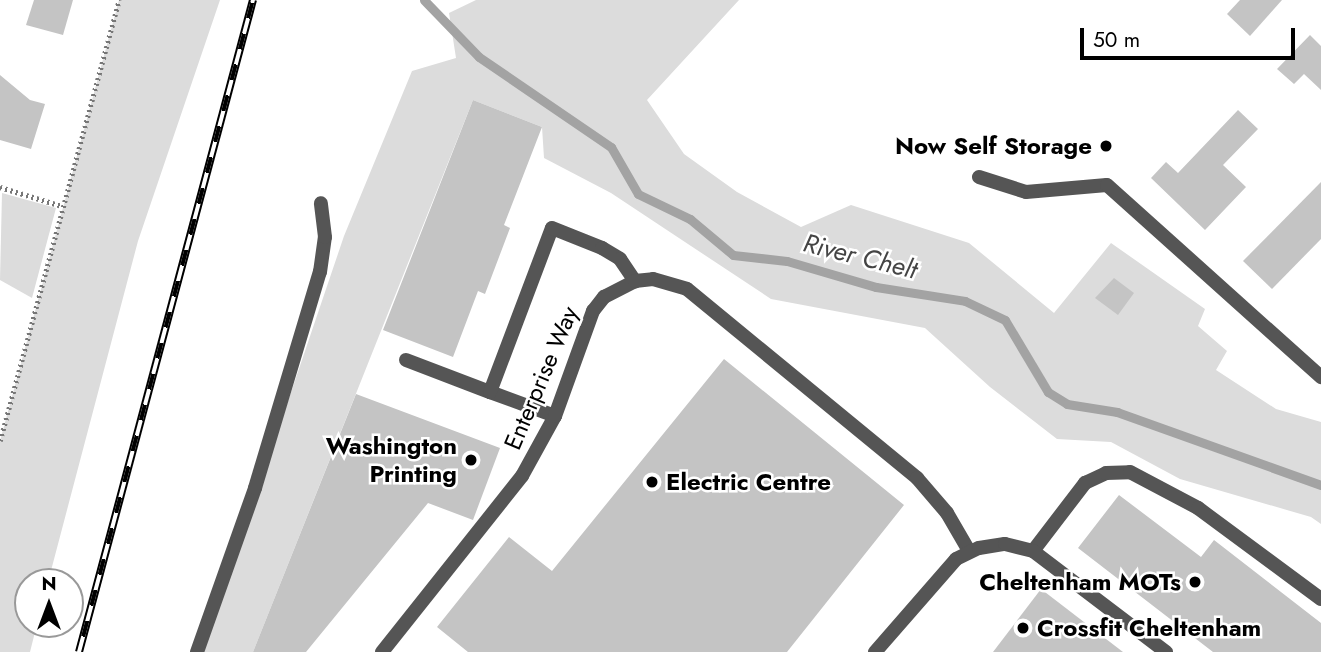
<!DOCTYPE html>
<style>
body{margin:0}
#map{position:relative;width:1321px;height:652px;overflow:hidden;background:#fff;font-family:Jost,sans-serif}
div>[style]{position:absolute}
.green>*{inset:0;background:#dcdcdc}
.stream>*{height:9px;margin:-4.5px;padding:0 4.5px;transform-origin:4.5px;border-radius:4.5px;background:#a3a3a3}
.building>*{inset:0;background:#c4c4c4}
.path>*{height:4.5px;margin-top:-2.25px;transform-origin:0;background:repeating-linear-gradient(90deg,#777 0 2px,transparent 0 5.5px)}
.lane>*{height:14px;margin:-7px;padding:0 7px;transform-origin:7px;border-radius:7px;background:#555}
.rail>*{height:8px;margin-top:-4px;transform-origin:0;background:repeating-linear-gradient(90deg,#fff 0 16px,#000 0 32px);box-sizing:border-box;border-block:2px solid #000}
.dots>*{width:19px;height:19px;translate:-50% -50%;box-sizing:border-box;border:4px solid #fff;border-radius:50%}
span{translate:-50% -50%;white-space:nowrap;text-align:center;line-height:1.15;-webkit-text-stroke:5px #fff;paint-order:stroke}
.poi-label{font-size:24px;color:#000;font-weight:700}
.right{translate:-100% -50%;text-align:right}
.left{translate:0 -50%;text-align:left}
.street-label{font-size:24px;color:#000}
.water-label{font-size:26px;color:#444;font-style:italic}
.north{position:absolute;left:14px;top:568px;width:70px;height:70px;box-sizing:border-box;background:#fff;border:2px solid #999;border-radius:50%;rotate:0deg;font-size:19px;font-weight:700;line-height:28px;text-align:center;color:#000}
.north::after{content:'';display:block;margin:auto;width:24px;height:32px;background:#000;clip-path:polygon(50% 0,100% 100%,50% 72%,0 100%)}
.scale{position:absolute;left:1080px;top:28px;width:215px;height:32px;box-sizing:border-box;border:4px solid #000;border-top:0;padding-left:9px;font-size:21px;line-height:24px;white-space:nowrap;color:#000;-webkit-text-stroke:5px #fff;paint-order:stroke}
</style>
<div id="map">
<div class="green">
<div style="clip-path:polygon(119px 0,220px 0,138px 241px,48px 582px,28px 582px,28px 624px,37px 624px,30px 652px,0 652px,0 441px)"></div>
<div style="clip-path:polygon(476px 0,739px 0,647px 100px,684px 154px,737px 192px,801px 227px,851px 205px,969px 243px,1054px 313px,1111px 243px,1205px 309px,1198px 326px,1227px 351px,1216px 370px,1276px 409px,1321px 422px,1321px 524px,1311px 517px,1180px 479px,1111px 442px,1057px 439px,990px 387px,925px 328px,771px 299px,611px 193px,544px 158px,542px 127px,473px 100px,253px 652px,203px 652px,344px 236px,412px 71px,456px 58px,449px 13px)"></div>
<div style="clip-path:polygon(2px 193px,56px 208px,32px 298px,0 280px)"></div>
</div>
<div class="stream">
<div style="left:424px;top:0;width:79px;rotate:46deg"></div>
<div style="left:479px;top:57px;width:160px;rotate:34.3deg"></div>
<div style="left:611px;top:147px;width:54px;rotate:60.1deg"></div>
<div style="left:638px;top:194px;width:58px;rotate:25.7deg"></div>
<div style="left:690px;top:219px;width:56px;rotate:39.9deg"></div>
<div style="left:733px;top:255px;width:54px;rotate:6.3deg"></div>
<div style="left:787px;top:261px;width:93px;rotate:16.3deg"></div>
<div style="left:876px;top:287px;width:90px;rotate:8.9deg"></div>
<div style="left:965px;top:301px;width:44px;rotate:25.4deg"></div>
<div style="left:1005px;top:320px;width:84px;rotate:59.2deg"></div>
<div style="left:1048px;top:392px;width:22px;rotate:32deg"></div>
<div style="left:1067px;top:404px;width:51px;rotate:9.1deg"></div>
<div style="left:1117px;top:412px;width:217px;rotate:19.7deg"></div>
</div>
<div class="building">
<div style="clip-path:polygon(34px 0,73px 0,63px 35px,26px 25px)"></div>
<div style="clip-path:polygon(1240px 0,1282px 0,1250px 36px,1227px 14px)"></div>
<div style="clip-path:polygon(1310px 35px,1321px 46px,1321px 90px,1304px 74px,1294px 84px,1277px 69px)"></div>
<div style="clip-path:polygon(0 75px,30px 100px,45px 104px,31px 149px,0 140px)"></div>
<div style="clip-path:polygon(473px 100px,542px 127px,504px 225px,510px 228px,485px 294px,478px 291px,453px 357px,383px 330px)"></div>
<div style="clip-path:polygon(1238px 110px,1258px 129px,1223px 165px,1246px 187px,1205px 230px,1151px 178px,1166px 162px,1178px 173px)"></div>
<div style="clip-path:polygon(1321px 182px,1321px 239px,1272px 289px,1243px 261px)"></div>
<div style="clip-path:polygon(1114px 278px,1134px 293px,1118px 315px,1095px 298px)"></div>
<div style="clip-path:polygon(724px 359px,904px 505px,787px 652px,468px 652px,437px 627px,509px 537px,552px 571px)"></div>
<div style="clip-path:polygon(356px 394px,500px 448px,473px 520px,428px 503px,306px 652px,253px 652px)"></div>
<div style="clip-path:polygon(1119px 495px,1201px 557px,1214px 540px,1321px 623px,1321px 652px,1213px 652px,1078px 548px)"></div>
<div style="clip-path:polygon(1041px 589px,1123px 652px,993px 652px)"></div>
</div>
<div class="path">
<div style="left:0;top:187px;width:65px;rotate:17deg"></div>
<div style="left:0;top:441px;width:457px;rotate:-74.9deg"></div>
</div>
<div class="lane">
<div style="left:979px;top:177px;width:49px;rotate:17.7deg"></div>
<div style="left:1026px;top:192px;width:81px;rotate:-4.9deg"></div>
<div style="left:1107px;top:185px;width:288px;rotate:41.9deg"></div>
<div style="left:406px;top:360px;width:90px;rotate:20.9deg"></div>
<div style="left:555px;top:416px;width:69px;rotate:-159.7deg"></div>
<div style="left:490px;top:392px;width:175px;rotate:-69.3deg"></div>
<div style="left:552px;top:228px;width:54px;rotate:21.8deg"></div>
<div style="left:602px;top:248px;width:21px;rotate:31deg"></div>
<div style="left:620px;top:259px;width:27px;rotate:56deg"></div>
<div style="left:1033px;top:551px;width:86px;rotate:-52.6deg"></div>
<div style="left:1085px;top:483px;width:23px;rotate:-25deg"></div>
<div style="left:1106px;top:473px;width:24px;rotate:-2deg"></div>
<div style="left:1130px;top:472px;width:77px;rotate:27.9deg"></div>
<div style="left:1198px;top:508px;width:153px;rotate:36.5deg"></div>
<div style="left:197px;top:652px;width:174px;rotate:-70.5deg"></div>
<div style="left:255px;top:488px;width:226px;rotate:-73.3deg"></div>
<div style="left:320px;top:272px;width:35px;rotate:-82deg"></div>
<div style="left:325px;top:237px;width:34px;rotate:-97deg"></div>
<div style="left:382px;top:652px;width:225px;rotate:-51.5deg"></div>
<div style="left:522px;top:476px;width:68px;rotate:-61.2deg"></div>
<div style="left:555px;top:416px;width:112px;rotate:-70.1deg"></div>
<div style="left:593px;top:311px;width:18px;rotate:-52deg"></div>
<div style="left:604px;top:297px;width:35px;rotate:-27deg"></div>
<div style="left:635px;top:281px;width:18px;rotate:-6deg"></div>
<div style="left:653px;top:279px;width:35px;rotate:16deg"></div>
<div style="left:687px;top:289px;width:298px;rotate:39.4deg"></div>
<div style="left:917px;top:478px;width:46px;rotate:49.4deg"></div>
<div style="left:947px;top:513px;width:44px;rotate:59.9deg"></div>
<div style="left:875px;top:652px;width:123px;rotate:-48.9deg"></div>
<div style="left:956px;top:559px;width:25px;rotate:-26deg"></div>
<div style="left:979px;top:548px;width:26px;rotate:-9deg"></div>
<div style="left:1005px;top:544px;width:29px;rotate:14deg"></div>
<div style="left:1033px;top:551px;width:167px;rotate:37.2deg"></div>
</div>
<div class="rail">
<div style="left:79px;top:652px;width:675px;rotate:-75.06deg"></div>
</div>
<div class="dots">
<div style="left:1106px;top:146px;background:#000"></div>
<div style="left:471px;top:460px;background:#000"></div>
<div style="left:652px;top:482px;background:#000"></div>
<div style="left:1195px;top:582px;background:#000"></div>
<div style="left:1023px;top:628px;background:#000"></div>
</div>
<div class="poi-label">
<span class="right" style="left:1092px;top:146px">Now Self Storage</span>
<span class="right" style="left:457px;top:460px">Washington<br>Printing</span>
<span class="left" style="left:666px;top:482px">Electric Centre</span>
<span class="right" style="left:1181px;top:582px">Cheltenham MOTs</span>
<span class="left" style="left:1037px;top:628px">Crossfit Cheltenham</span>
</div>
<div class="street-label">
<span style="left:541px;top:378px;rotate:-67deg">Enterprise Way</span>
</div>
<div class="water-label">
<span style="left:860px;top:257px;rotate:14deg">River Chelt</span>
</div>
<div class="north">N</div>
<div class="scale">50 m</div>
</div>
